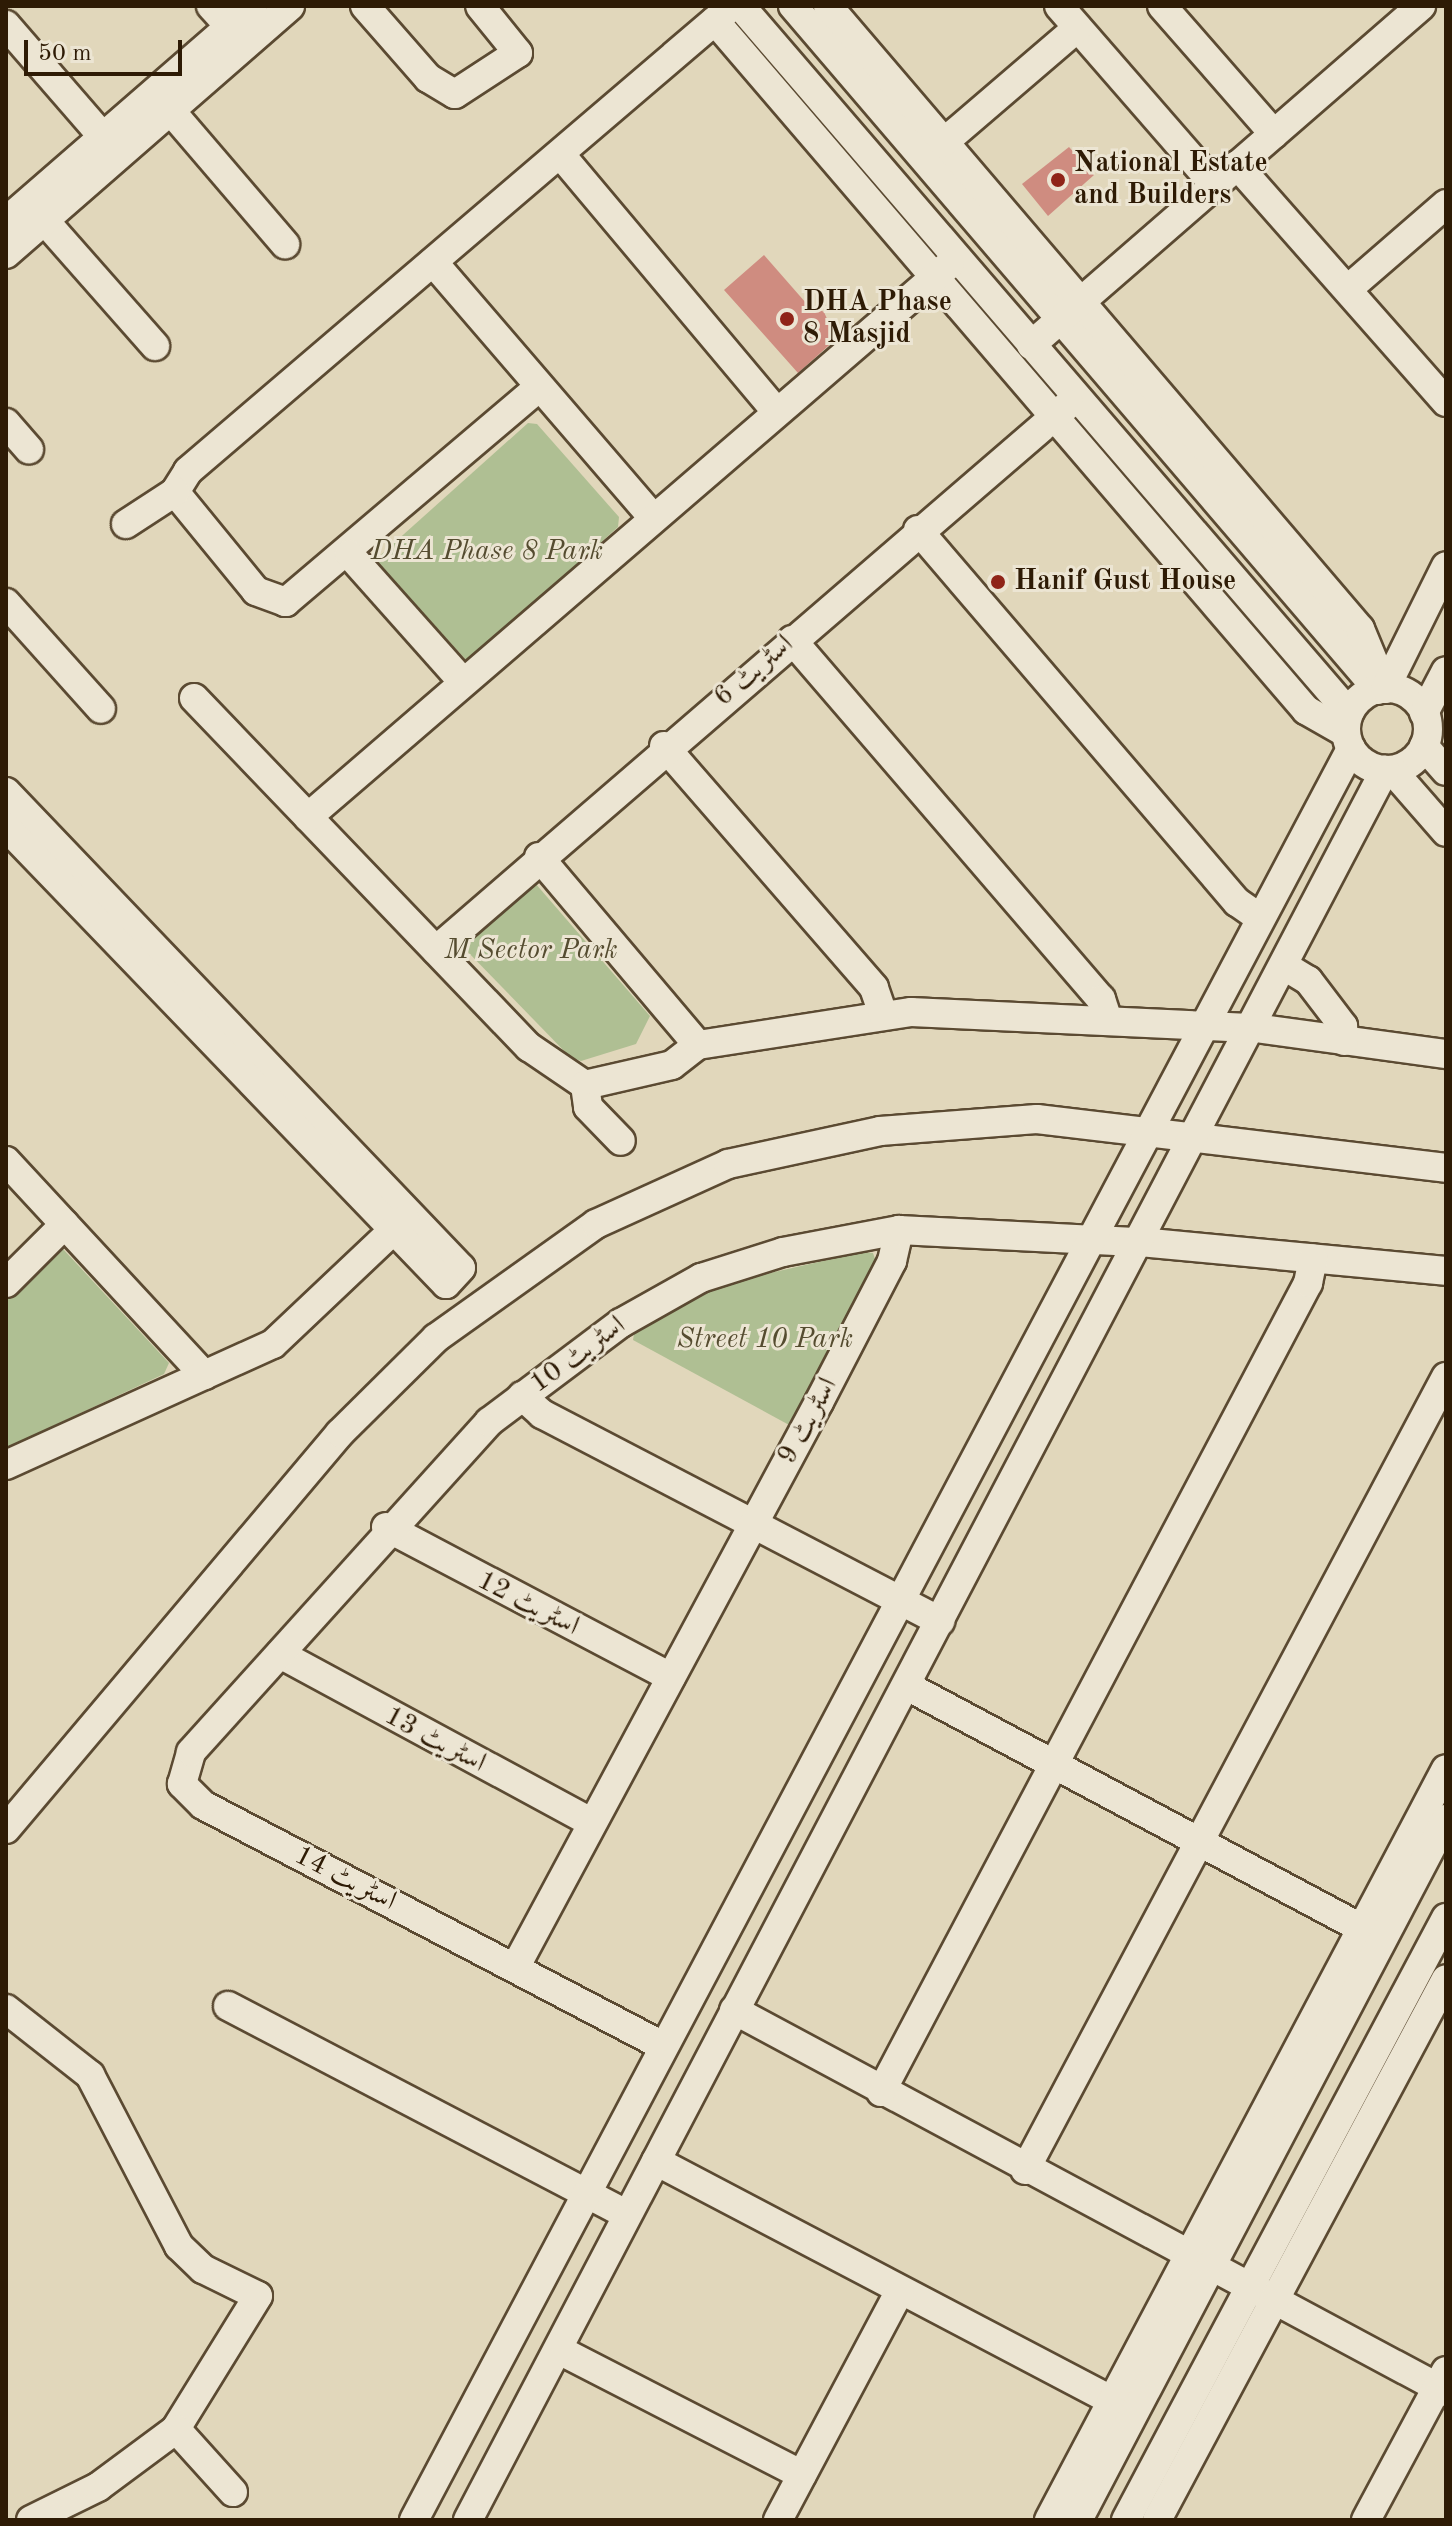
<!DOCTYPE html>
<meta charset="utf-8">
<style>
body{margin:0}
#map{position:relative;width:1452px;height:2526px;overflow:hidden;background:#e1d7bb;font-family:"Old Standard TT",Amiri,serif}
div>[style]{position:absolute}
.green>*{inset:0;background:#afbf93}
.building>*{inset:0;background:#cf8c80}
.roads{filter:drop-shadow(2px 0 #5b4a32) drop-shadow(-2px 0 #5b4a32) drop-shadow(0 2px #5b4a32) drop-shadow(0 -2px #5b4a32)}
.minor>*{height:28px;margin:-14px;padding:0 14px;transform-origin:14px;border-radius:14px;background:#ece5d3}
.minor>.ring{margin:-14px;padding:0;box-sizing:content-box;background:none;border:28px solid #ece5d3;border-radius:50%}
.dots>*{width:22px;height:22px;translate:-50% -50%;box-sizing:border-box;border:4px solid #ece5d3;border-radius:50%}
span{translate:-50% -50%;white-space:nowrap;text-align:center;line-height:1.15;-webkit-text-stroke:6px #ece5d3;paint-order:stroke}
.poi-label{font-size:28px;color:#2e1b05;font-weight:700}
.left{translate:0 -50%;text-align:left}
.park-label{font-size:28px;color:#554c30;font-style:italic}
.street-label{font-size:28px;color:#2e1b05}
.frame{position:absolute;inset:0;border:8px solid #2e1b05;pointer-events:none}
.scale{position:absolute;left:24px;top:40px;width:158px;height:36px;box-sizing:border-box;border:4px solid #2e1b05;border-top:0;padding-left:10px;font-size:24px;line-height:28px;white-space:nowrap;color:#2e1b05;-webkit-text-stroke:6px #ece5d3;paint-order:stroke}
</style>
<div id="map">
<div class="green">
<div style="clip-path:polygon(528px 423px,537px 424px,619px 517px,618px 527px,468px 662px,375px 560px)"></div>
<div style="clip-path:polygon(535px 883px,650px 1016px,636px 1044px,581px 1061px,570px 1057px,463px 947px)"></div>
<div style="clip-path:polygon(63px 1249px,169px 1363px,164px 1374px,6px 1448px,6px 1300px)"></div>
<div style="clip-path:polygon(863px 1252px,873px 1253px,876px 1262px,791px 1426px,633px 1340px,635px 1328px,730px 1282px)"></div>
</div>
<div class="building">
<div style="clip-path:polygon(1069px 147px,1094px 175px,1048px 216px,1022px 184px)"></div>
<div style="clip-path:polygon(764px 255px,806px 303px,824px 312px,836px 339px,798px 373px,724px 290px)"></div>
</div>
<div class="roads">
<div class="minor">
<div style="left:211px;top:6px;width:47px;rotate:47.6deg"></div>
<div style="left:365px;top:6px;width:96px;rotate:48.8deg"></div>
<div style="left:428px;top:78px;width:31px;rotate:31deg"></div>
<div style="left:455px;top:94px;width:75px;rotate:-33.1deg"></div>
<div style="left:518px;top:53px;width:60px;rotate:-129deg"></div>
<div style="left:793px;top:6px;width:900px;rotate:49.46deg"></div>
<div style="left:828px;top:6px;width:819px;rotate:49.5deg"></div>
<div style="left:1360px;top:629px;width:65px;rotate:67.4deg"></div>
<div style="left:1059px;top:6px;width:236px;rotate:49deg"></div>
<div style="left:1162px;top:6px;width:170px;rotate:48.8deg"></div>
<div style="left:745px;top:11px;width:926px;rotate:49.29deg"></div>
<div style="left:715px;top:21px;width:908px;rotate:49.38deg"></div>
<div style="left:1306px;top:710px;width:46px;rotate:29.9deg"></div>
<div style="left:6px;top:25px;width:148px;rotate:49.1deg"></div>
<div style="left:170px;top:110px;width:177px;rotate:49.4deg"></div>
<div style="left:943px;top:143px;width:177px;rotate:-40.6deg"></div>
<div style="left:561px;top:155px;width:334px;rotate:50deg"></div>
<div style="left:1237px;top:165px;width:316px;rotate:48.6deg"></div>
<div style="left:44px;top:220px;width:168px;rotate:48.6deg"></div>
<div style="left:6px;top:221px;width:327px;rotate:-41deg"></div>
<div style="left:6px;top:254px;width:377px;rotate:-41.1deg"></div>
<div style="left:433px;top:262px;width:336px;rotate:49.3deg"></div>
<div style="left:1348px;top:289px;width:130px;rotate:-40.9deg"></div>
<div style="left:1031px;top:345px;width:517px;rotate:-41deg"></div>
<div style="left:538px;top:388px;width:331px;rotate:139.7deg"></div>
<div style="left:286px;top:602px;width:32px;rotate:-160deg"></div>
<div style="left:256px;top:591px;width:128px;rotate:-129.3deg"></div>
<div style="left:175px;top:492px;width:25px;rotate:-58deg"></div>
<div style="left:188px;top:471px;width:716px;rotate:-40.52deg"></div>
<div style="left:6px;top:423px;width:35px;rotate:49deg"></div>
<div style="left:126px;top:524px;width:59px;rotate:-33.1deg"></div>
<div style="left:918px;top:530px;width:490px;rotate:49.4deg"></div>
<div style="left:1237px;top:902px;width:28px;rotate:35deg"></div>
<div style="left:349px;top:554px;width:171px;rotate:48.3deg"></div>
<div style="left:6px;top:603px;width:142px;rotate:48.1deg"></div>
<div style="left:792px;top:640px;width:474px;rotate:49.3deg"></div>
<div style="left:1101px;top:999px;width:20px;rotate:72deg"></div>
<div class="ring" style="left:1346px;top:688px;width:54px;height:54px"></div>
<div style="left:1385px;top:689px;width:137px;rotate:-63.6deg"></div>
<div style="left:194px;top:698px;width:484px;rotate:46.2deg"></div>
<div style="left:529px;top:1047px;width:68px;rotate:34.2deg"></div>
<div style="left:585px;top:1085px;width:89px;rotate:-12.9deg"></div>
<div style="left:672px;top:1065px;width:33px;rotate:-38deg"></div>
<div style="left:698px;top:1045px;width:216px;rotate:-8.8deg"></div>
<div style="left:911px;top:1012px;width:344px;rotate:2.7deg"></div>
<div style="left:1255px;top:1028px;width:193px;rotate:7.8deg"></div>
<div style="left:1424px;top:713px;width:47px;rotate:-62.4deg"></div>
<div style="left:664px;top:746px;width:320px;rotate:49deg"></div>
<div style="left:874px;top:988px;width:28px;rotate:71deg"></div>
<div style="left:1424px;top:746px;width:33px;rotate:49deg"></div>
<div style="left:1392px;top:770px;width:82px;rotate:48.9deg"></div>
<div style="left:6px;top:792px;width:658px;rotate:46.29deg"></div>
<div style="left:461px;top:1268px;width:22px;rotate:133deg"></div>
<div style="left:446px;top:1284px;width:634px;rotate:-133.91deg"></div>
<div style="left:308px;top:817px;width:847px;rotate:-40.74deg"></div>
<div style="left:539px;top:857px;width:246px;rotate:49.8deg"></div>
<div style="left:436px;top:950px;width:836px;rotate:-40.78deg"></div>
<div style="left:1286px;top:967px;width:26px;rotate:31deg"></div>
<div style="left:1308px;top:980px;width:58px;rotate:52.7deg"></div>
<div style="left:1343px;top:1026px;width:15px;rotate:86deg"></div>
<div style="left:585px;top:1085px;width:22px;rotate:82deg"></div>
<div style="left:588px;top:1107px;width:47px;rotate:45.9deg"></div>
<div style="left:6px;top:1161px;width:292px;rotate:47.2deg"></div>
<div style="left:6px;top:1283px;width:83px;rotate:-45deg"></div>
<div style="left:522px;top:1396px;width:27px;rotate:42deg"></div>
<div style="left:542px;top:1414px;width:449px;rotate:27.5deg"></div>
<div style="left:6px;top:1465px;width:293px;rotate:-24.4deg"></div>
<div style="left:273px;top:1344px;width:182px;rotate:-43.4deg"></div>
<div style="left:386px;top:1527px;width:322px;rotate:27.8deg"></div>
<div style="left:280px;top:1654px;width:355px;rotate:28.4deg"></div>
<div style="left:907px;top:1686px;width:531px;rotate:28.06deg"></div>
<div style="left:6px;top:1829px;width:518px;rotate:-49.85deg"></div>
<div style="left:340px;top:1433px;width:135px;rotate:-44.7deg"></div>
<div style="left:436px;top:1338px;width:196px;rotate:-35.5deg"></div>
<div style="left:596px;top:1224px;width:145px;rotate:-24.4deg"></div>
<div style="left:728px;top:1164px;width:156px;rotate:-12.2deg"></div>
<div style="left:880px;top:1131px;width:157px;rotate:-4.4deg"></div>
<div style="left:1037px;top:1119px;width:412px;rotate:6.8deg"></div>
<div style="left:516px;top:1966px;width:640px;rotate:-61.75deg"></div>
<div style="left:819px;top:1402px;width:159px;rotate:-62.6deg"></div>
<div style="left:892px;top:1261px;width:32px;rotate:-77deg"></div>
<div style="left:228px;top:2006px;width:449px;rotate:27.6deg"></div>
<div style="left:6px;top:2009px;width:107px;rotate:38.2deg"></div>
<div style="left:90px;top:2075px;width:193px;rotate:62.5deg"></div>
<div style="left:179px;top:2246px;width:33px;rotate:44deg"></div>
<div style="left:203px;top:2269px;width:61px;rotate:26.1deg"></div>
<div style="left:258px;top:2296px;width:156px;rotate:121.7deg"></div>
<div style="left:734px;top:2010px;width:808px;rotate:28.21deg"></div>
<div style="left:663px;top:2046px;width:519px;rotate:-152.35deg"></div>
<div style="left:203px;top:1805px;width:30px;rotate:-135deg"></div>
<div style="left:182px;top:1784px;width:33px;rotate:-74deg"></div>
<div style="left:191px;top:1752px;width:445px;rotate:-47.9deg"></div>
<div style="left:489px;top:1422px;width:165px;rotate:-36.9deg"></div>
<div style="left:621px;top:1323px;width:92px;rotate:-29.4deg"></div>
<div style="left:701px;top:1278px;width:86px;rotate:-17.6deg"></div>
<div style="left:783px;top:1252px;width:118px;rotate:-10.7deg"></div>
<div style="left:899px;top:1230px;width:241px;rotate:2.9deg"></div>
<div style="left:1140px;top:1242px;width:307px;rotate:5.4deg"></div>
<div style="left:881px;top:2092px;width:915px;rotate:-62.17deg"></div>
<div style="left:1308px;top:1283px;width:25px;rotate:-78deg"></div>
<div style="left:656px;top:2161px;width:531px;rotate:27.72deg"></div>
<div style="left:1025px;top:2170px;width:898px;rotate:-62.04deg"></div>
<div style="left:559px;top:2350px;width:273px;rotate:27.2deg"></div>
<div style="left:31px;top:2520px;width:75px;rotate:-26.2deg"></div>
<div style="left:98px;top:2487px;width:97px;rotate:-36.6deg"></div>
<div style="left:176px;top:2429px;width:85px;rotate:47.9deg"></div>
<div style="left:414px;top:2520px;width:2004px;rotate:-62.12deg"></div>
<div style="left:468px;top:2520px;width:1976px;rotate:-62.35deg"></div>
<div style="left:778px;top:2520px;width:259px;rotate:-62deg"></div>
<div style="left:1049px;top:2520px;width:849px;rotate:-62.14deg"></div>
<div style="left:1078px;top:2520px;width:792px;rotate:-62.3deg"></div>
<div style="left:1126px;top:2520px;width:682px;rotate:-62.01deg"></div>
<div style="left:1157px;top:2520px;width:613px;rotate:-61.89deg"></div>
<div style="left:1366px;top:2520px;width:169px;rotate:-61.8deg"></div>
</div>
</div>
<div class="dots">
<div style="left:1058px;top:180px;background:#8f2418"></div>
<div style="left:787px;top:319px;background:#8f2418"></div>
<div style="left:998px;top:582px;background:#8f2418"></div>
</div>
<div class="poi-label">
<span class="left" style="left:1074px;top:180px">National Estate<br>and Builders</span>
<span class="left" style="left:803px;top:319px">DHA Phase<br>8 Masjid</span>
<span class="left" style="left:1014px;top:582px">Hanif Gust House</span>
</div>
<div class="park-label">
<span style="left:487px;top:552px">DHA Phase 8 Park</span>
<span style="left:531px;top:951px">M Sector Park</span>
<span style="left:765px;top:1340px">Street 10 Park</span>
</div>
<div class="street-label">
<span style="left:754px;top:671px;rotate:-40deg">اسٹریٹ 6</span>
<span style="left:578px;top:1355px;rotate:-36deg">اسٹریٹ 10</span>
<span style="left:808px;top:1421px;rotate:-61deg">اسٹریٹ 9</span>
<span style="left:528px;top:1604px;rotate:27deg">اسٹریٹ 12</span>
<span style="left:435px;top:1740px;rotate:28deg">اسٹریٹ 13</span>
<span style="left:345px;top:1879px;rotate:27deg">اسٹریٹ 14</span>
</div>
<div class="frame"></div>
<div class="scale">50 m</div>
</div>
